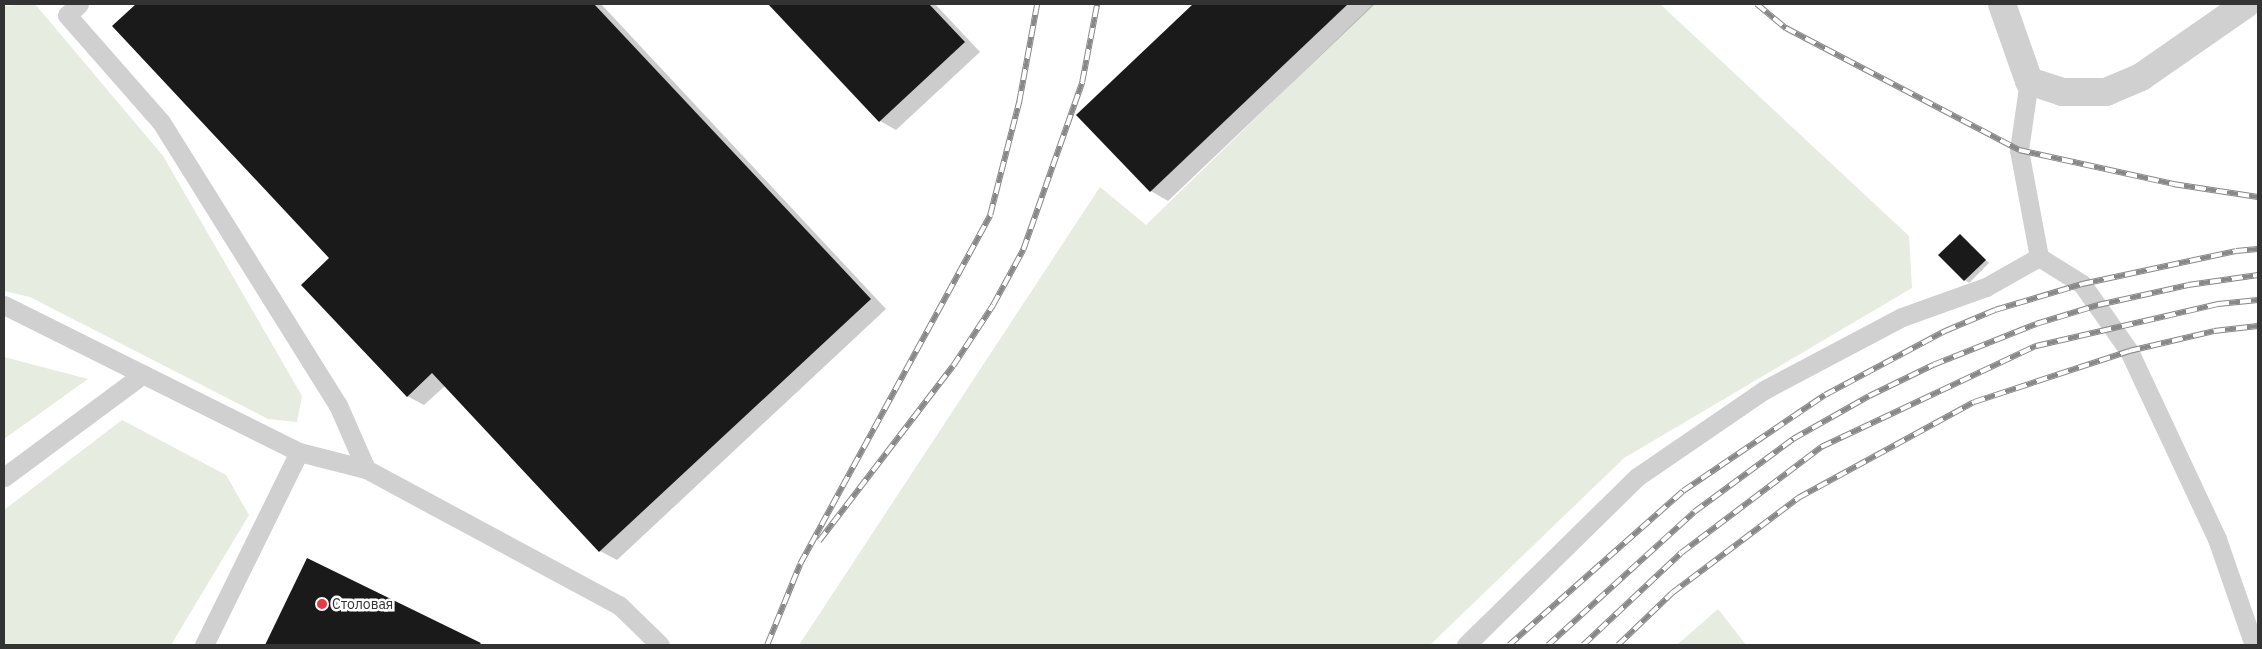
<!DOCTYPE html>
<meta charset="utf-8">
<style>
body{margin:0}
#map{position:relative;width:2262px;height:649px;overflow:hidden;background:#fff;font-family:"IBM Plex Sans",sans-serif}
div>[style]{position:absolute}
.green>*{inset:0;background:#e6ecdf}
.shadow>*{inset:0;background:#0003}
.building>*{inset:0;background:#1a1a1a}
.lane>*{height:19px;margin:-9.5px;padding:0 9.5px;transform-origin:9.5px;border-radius:9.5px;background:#d0d0d0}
.street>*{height:28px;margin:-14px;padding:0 14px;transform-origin:14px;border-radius:14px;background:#d0d0d0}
.rail>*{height:5.5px;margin-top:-2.75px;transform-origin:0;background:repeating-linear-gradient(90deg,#fff 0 11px,#888 0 22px);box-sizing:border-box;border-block:1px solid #888}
.dots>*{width:14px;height:14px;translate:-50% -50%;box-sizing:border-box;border:2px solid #fff;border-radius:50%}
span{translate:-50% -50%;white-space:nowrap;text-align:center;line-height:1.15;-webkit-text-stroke:5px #fff;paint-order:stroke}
.poi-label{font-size:14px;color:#333}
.left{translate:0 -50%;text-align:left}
.frame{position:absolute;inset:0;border:5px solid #333;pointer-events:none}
</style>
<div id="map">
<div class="green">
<div style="clip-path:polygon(35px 4px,163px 156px,302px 396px,297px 422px,268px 419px,30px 297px,4px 291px,4px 6px)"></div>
<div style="clip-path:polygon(1373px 4px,1660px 4px,1909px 236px,1912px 288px,1624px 458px,1430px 645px,799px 645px,1100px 187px,1146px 225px)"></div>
<div style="clip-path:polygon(4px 357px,88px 379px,4px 439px)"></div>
<div style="clip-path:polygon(122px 420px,226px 475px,249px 515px,171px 645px,4px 645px,4px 510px)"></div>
<div style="clip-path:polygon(1718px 609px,1746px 645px,1677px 645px)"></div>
</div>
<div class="shadow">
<div style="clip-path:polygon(138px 4px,601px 4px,886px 309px,617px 560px,600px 551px,445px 386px,424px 405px,407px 396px,331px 258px,114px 26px)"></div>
<div style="clip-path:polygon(770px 4px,935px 4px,980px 52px,896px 130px,880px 121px)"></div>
<div style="clip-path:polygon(1195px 4px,1374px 5px,1168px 201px,1151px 191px,1078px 115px)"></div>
<div style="clip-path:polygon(1960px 235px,1989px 263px,1969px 283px,1965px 280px)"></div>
<div style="clip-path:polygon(308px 560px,483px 645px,266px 645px)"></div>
</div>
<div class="building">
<div style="clip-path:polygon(136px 4px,594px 4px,871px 299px,599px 552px,432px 373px,407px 397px,301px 285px,329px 258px,112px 26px)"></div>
<div style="clip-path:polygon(768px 4px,929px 4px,965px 42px,879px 122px)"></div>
<div style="clip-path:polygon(1193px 4px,1348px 4px,1150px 192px,1076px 115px)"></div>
<div style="clip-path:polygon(1960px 234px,1986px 260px,1964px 281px,1938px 255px)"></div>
<div style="clip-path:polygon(307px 558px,481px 643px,479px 645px,265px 645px)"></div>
</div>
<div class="lane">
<div style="left:79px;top:4px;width:16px;rotate:137deg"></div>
<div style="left:67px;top:15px;width:142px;rotate:48.7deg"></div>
<div style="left:161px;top:122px;width:334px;rotate:58deg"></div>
<div style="left:338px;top:405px;width:70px;rotate:66.4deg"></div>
<div style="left:2039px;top:257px;width:51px;rotate:32.1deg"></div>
<div style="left:2082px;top:284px;width:82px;rotate:55deg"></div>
<div style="left:2129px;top:351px;width:208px;rotate:64.9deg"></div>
<div style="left:2217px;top:539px;width:112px;rotate:70.8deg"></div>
<div style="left:4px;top:305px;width:330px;rotate:26.5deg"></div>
<div style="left:299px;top:452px;width:69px;rotate:14.2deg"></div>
<div style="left:366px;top:469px;width:287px;rotate:28.3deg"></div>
<div style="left:619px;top:605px;width:57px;rotate:44.3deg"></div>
<div style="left:4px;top:477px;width:173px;rotate:-36.5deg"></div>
<div style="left:204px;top:645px;width:215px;rotate:-63.8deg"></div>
<div style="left:1466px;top:645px;width:240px;rotate:-44.5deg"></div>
<div style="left:1637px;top:477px;width:154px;rotate:-34.4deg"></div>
<div style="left:1764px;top:390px;width:156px;rotate:-27.9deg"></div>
<div style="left:1902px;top:317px;width:89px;rotate:-19.7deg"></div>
<div style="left:1986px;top:287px;width:61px;rotate:-29.5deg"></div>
<div style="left:2039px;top:257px;width:109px;rotate:-100.6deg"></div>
<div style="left:2019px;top:150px;width:70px;rotate:-81.8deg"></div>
</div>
<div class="street">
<div style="left:2002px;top:4px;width:82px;rotate:70.7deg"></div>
<div style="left:2029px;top:81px;width:35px;rotate:18deg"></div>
<div style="left:2062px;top:92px;width:44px"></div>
<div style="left:2106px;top:92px;width:38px;rotate:-23deg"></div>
<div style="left:2141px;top:77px;width:128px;rotate:-34.8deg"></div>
</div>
<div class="rail">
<div style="left:1757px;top:4px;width:38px;rotate:40deg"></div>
<div style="left:1786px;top:28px;width:263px;rotate:27.6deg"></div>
<div style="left:2019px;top:150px;width:158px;rotate:12.4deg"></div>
<div style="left:2173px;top:184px;width:86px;rotate:8.7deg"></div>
<div style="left:819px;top:541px;width:220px;rotate:-52.6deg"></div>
<div style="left:953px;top:366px;width:73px;rotate:-56.7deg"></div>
<div style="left:993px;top:305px;width:63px;rotate:-61.4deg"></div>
<div style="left:1023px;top:250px;width:178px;rotate:-70.6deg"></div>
<div style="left:1082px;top:82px;width:79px;rotate:-79.1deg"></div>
<div style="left:767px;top:645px;width:87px;rotate:-67.8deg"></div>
<div style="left:800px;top:564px;width:397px;rotate:-61.4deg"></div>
<div style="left:990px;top:215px;width:117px;rotate:-75.6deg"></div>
<div style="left:1019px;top:102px;width:100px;rotate:-79.6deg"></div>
<div style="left:1509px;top:645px;width:232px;rotate:-41.5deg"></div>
<div style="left:1683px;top:491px;width:171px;rotate:-34.1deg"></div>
<div style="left:1825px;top:395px;width:136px;rotate:-28.1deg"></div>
<div style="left:1945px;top:331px;width:54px;rotate:-22.8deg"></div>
<div style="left:1995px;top:310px;width:91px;rotate:-16.6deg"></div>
<div style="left:2082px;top:284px;width:157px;rotate:-12.1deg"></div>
<div style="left:2236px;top:251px;width:22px;rotate:-5deg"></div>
<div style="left:1548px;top:645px;width:197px;rotate:-42.3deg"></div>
<div style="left:1694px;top:512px;width:123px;rotate:-36.4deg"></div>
<div style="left:1793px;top:439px;width:87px;rotate:-29.5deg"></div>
<div style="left:1869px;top:396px;width:71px;rotate:-25.8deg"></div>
<div style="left:1933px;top:365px;width:111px;rotate:-21.7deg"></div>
<div style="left:2036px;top:324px;width:65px;rotate:-17deg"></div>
<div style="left:2098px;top:305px;width:92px;rotate:-12.5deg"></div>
<div style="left:2188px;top:285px;width:71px;rotate:-8.1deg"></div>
<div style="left:1583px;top:645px;width:134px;rotate:-43.2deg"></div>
<div style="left:1681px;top:553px;width:176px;rotate:-37.1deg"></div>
<div style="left:1821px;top:447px;width:238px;rotate:-25.2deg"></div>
<div style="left:2036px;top:346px;width:187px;rotate:-13deg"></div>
<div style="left:2218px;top:304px;width:40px;rotate:-5.7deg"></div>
<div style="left:1618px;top:645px;width:75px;rotate:-43.9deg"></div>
<div style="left:1672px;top:593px;width:158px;rotate:-37deg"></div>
<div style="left:1798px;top:498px;width:200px;rotate:-28.6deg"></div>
<div style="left:1974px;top:402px;width:163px;rotate:-18.2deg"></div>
<div style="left:2129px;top:351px;width:87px;rotate:-13.2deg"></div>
<div style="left:2214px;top:331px;width:44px;rotate:-6.5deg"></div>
</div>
<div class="dots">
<div style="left:322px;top:604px;background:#e63946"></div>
</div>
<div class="poi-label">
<span class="left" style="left:332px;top:604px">Столовая</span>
</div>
<div class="frame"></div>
</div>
